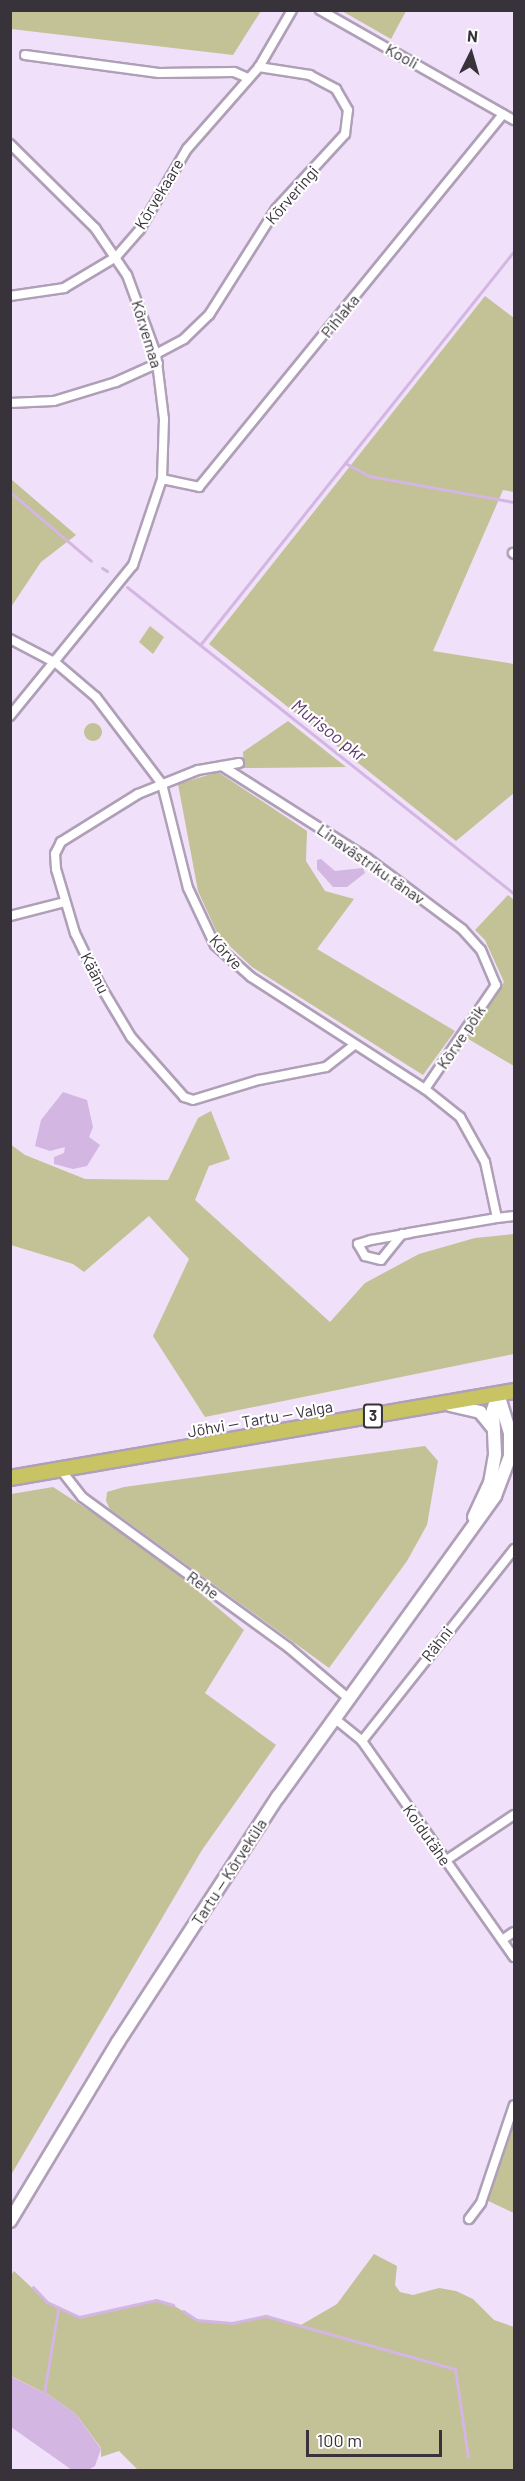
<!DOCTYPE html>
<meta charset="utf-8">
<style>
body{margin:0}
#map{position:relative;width:525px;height:2481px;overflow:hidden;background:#f0e0f9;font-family:Barlow,sans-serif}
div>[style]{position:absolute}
.green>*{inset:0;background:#c3c196}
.round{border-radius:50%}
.water>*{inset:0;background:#d3b6e2}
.stream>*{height:3px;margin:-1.5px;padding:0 1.5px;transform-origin:1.5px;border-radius:1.5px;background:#d3b6e2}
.roads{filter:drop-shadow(2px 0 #af9fb7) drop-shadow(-2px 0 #af9fb7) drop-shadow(0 2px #af9fb7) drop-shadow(0 -2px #af9fb7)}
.minor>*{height:8px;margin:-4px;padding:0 4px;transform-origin:4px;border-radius:4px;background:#fff}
.secondary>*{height:12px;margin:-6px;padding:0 6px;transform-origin:6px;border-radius:6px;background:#fff}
.trunk>*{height:14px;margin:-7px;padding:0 7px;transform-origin:7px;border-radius:7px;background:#c8c464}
span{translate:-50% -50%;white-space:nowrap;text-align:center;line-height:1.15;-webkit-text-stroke:4.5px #fff;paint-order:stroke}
.shield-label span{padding:2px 4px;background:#fff;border:2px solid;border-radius:4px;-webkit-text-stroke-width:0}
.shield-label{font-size:15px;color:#38323b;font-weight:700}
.street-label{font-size:16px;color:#38323b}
.water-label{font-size:18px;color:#5c366d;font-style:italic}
.frame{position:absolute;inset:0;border:12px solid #38323b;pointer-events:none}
.north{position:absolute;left:441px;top:24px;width:60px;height:60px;-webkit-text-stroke:4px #fff;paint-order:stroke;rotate:5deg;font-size:16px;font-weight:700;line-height:24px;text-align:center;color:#38323b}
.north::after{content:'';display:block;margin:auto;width:21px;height:27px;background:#38323b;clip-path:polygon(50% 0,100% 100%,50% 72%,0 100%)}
.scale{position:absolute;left:306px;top:2430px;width:136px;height:27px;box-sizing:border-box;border:3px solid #38323b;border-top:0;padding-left:8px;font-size:18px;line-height:21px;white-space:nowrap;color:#38323b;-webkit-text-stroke:4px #fff;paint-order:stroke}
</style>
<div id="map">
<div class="green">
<div style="clip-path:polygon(11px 10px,261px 10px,261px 11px,233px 55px,11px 29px)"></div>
<div style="clip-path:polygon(342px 11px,406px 11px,391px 39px)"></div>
<div style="clip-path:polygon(485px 296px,514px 318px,514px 492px,503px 490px,433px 651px,514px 664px,514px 793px,456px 841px,209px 644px)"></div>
<div style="clip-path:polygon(12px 480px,76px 535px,41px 562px,11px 607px)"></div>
<div style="clip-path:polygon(150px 626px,164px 637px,153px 654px,139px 642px)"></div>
<div style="clip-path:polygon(288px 721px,346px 767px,244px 768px,243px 752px)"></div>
<div class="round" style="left:84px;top:723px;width:18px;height:18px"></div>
<div style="clip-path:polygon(218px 772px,307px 831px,306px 861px,325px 891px,354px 899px,317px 949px,455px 1031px,423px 1075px,252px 967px,218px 935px,198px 891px,178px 784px)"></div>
<div style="clip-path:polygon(508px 895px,514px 900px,514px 1066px,465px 1037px,504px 982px,485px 940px,475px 930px)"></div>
<div style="clip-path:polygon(211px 1111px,230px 1159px,209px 1166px,195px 1200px,330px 1322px,365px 1283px,419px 1254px,475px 1238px,514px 1234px,514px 1354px,205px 1417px,153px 1336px,189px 1259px,149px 1216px,84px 1272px,73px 1264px,11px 1245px,10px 1144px,25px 1155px,85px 1179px,168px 1180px,198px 1118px)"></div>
<div style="clip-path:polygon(425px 1446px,438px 1461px,427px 1525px,407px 1561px,329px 1668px,110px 1509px,106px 1501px,107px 1492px,124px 1487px)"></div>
<div style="clip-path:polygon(53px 1487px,147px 1548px,244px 1630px,205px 1693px,276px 1745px,202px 1850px,11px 2175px,11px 1494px)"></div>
<div style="clip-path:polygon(514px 2105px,514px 2213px,482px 2198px)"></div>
<div style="clip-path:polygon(374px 2254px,397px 2266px,395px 2285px,400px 2292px,413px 2295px,439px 2288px,456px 2291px,473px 2299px,494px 2320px,514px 2327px,514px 2470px,138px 2470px,119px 2451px,101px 2457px,101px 2448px,76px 2414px,49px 2395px,11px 2376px,10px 2277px,14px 2271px,47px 2302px,79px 2317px,156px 2300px,173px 2305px,197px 2320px,232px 2323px,266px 2316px,301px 2325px,337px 2304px)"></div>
</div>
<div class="water">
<div style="clip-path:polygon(321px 859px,335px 871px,363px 868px,365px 873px,347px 887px,333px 887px,317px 869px,317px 860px)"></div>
<div style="clip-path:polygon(63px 1092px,87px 1100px,93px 1127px,89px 1137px,100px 1145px,87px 1166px,73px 1169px,54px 1164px,54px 1157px,64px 1153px,65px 1147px,50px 1151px,35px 1146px,41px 1120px)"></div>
<div style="clip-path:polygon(10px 2376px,49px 2395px,76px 2414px,101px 2449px,95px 2466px,88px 2470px,72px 2470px,11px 2427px)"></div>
</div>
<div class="stream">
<div style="left:345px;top:463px;width:27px;rotate:28deg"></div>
<div style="left:369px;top:476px;width:147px;rotate:10.2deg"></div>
<div style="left:10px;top:492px;width:106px;rotate:40.4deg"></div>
<div style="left:102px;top:568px;width:6px;rotate:31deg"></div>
<div style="left:127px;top:587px;width:494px;rotate:38.4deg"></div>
<div style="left:200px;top:645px;width:504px;rotate:-51.45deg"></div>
<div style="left:33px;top:2287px;width:21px;rotate:47deg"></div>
<div style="left:47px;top:2302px;width:35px;rotate:25deg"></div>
<div style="left:79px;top:2317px;width:79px;rotate:-12.4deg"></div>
<div style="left:156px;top:2300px;width:18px;rotate:16deg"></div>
<div style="left:183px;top:2311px;width:17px;rotate:33deg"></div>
<div style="left:197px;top:2320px;width:35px;rotate:5deg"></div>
<div style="left:232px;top:2323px;width:35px;rotate:-12deg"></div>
<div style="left:266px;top:2316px;width:196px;rotate:15.7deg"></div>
<div style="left:455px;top:2369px;width:89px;rotate:81.6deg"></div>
<div style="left:44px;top:2393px;width:85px;rotate:-80.5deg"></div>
</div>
<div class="roads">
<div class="minor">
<div style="left:320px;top:10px;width:223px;rotate:29.6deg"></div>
<div style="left:25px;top:55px;width:135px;rotate:7.7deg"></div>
<div style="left:159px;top:73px;width:75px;rotate:-0.8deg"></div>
<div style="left:234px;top:72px;width:13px;rotate:23deg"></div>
<div style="left:10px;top:144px;width:120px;rotate:44.7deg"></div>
<div style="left:95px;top:228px;width:57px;rotate:55.8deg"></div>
<div style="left:127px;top:275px;width:84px;rotate:69.8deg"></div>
<div style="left:156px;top:354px;width:65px;rotate:83deg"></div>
<div style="left:164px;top:419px;width:60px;rotate:91.9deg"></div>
<div style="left:162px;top:479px;width:91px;rotate:108.6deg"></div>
<div style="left:133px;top:565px;width:195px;rotate:129.2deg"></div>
<div style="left:10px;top:296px;width:55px;rotate:-8.4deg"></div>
<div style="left:64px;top:288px;width:61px;rotate:-30.8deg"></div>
<div style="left:116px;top:257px;width:37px;rotate:-49deg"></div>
<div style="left:140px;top:229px;width:93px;rotate:-59.6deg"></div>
<div style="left:187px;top:149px;width:109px;rotate:-48.7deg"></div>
<div style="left:259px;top:67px;width:66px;rotate:-59.9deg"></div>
<div style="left:156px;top:354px;width:32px;rotate:-28deg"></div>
<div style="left:184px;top:339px;width:35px;rotate:-44deg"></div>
<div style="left:209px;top:315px;width:125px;rotate:-57.7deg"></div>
<div style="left:276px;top:209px;width:102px;rotate:-47.4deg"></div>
<div style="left:345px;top:134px;width:24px;rotate:-83deg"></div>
<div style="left:348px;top:110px;width:24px;rotate:-120deg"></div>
<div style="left:336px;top:89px;width:30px;rotate:-152deg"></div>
<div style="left:310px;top:75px;width:52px;rotate:-171.1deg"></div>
<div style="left:10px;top:403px;width:44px;rotate:-2.6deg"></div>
<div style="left:54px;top:401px;width:65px;rotate:-17deg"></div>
<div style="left:116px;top:382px;width:46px;rotate:-24.3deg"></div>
<div style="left:162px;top:479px;width:38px;rotate:12deg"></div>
<div style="left:199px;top:487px;width:481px;rotate:-50.8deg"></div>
<div style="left:513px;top:553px;width:1px;rotate:45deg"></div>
<div style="left:10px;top:639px;width:52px;rotate:27.6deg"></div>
<div style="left:56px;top:663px;width:52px;rotate:40.4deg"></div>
<div style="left:96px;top:697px;width:109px;rotate:52.8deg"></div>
<div style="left:162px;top:784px;width:107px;rotate:76deg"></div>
<div style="left:188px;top:888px;width:63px;rotate:64.7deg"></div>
<div style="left:215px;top:945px;width:48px;rotate:41.6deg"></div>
<div style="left:251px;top:977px;width:207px;rotate:32.8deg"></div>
<div style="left:425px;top:1089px;width:45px;rotate:38.7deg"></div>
<div style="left:460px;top:1117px;width:51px;rotate:60.9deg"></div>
<div style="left:485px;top:1162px;width:57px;rotate:77.9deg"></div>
<div style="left:497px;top:1218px;width:17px;rotate:-7deg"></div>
<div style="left:239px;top:763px;width:42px;rotate:170.3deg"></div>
<div style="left:198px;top:770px;width:65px;rotate:158.2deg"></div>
<div style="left:138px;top:794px;width:91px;rotate:148.1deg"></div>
<div style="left:61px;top:842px;width:13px;rotate:117deg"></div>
<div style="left:55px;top:854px;width:15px;rotate:86deg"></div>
<div style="left:56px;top:869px;width:67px;rotate:73.5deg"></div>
<div style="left:75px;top:933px;width:58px;rotate:64.3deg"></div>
<div style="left:100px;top:985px;width:61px;rotate:59.2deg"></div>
<div style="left:131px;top:1037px;width:80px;rotate:48.5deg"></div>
<div style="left:184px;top:1097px;width:9px;rotate:18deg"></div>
<div style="left:193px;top:1100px;width:69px;rotate:-16.9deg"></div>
<div style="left:259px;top:1080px;width:68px;rotate:-11deg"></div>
<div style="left:326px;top:1067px;width:36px;rotate:-38deg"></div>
<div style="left:222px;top:766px;width:172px;rotate:32.4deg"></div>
<div style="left:367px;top:858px;width:119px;rotate:36.8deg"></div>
<div style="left:462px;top:929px;width:28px;rotate:48deg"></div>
<div style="left:481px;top:950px;width:38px;rotate:67deg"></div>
<div style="left:496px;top:985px;width:126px;rotate:124.3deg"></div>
<div style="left:10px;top:916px;width:57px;rotate:-14.3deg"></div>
<div style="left:402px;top:1234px;width:33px;rotate:129deg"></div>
<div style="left:381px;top:1260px;width:16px;rotate:-166deg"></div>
<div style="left:365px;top:1256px;width:14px;rotate:-120deg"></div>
<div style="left:358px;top:1244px;width:14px;rotate:-17deg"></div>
<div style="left:371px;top:1240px;width:39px;rotate:-10deg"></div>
<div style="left:409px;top:1233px;width:89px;rotate:-9.7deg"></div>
<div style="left:61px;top:1470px;width:34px;rotate:52deg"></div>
<div style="left:82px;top:1497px;width:256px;rotate:36.1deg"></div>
<div style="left:289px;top:1648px;width:77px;rotate:40.3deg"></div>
<div style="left:334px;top:1718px;width:36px;rotate:39deg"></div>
<div style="left:362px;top:1741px;width:264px;rotate:54.9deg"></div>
<div style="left:362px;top:1741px;width:245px;rotate:-51.6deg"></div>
<div style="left:445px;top:1861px;width:83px;rotate:-33.7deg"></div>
<div style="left:502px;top:1940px;width:14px;rotate:-34deg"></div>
<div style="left:469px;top:2219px;width:20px;rotate:-53deg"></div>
<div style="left:481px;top:2203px;width:103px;rotate:-71.4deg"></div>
</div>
<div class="secondary">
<div style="left:450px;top:1405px;width:31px;rotate:13deg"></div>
<div style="left:480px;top:1412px;width:22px;rotate:51deg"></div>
<div style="left:474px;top:1517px;width:38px;rotate:-65deg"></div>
<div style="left:490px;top:1483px;width:29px;rotate:-80deg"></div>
<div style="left:495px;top:1454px;width:44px;rotate:-92.6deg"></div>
<div style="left:493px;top:1410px;width:17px;rotate:-73deg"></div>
<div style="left:10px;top:2221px;width:209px;rotate:-58.9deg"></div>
<div style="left:118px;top:2042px;width:293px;rotate:-56.9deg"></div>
<div style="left:278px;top:1797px;width:371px;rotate:-54.2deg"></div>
<div style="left:495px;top:1496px;width:43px;rotate:-69.4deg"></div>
<div style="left:510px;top:1456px;width:23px;rotate:-90deg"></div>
<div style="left:510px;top:1433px;width:41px;rotate:-107.1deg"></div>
</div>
<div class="trunk">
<div style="left:10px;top:1478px;width:511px;rotate:-9.79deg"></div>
</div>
</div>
<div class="shield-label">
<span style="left:373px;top:1416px">3</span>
</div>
<div class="street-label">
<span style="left:402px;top:56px;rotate:29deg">Kooli</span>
<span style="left:159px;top:194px;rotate:-59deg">Kõrvekaare</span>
<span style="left:292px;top:195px;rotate:-49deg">Kõrveringi</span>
<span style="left:340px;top:316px;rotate:-51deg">Pihlaka</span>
<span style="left:147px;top:334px;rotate:73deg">Kõrvemaa</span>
<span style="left:371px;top:864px;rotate:35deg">Linavästriku tänav</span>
<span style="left:226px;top:952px;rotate:48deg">Kõrve</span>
<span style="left:95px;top:973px;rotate:63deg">Käänu</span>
<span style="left:461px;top:1037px;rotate:-56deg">Kõrve põik</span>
<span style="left:260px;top:1419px;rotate:-10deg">Jõhvi — Tartu — Valga</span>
<span style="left:203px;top:1585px;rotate:36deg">Rehe</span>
<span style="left:437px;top:1644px;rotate:-52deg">Rähni</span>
<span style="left:427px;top:1835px;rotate:55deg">Koidutähe</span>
<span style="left:229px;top:1872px;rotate:-57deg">Tartu — Kõrveküla</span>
</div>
<div class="water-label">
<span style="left:329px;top:730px;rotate:38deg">Murisoo pkr</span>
</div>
<div class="frame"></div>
<div class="north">N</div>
<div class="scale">100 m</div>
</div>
